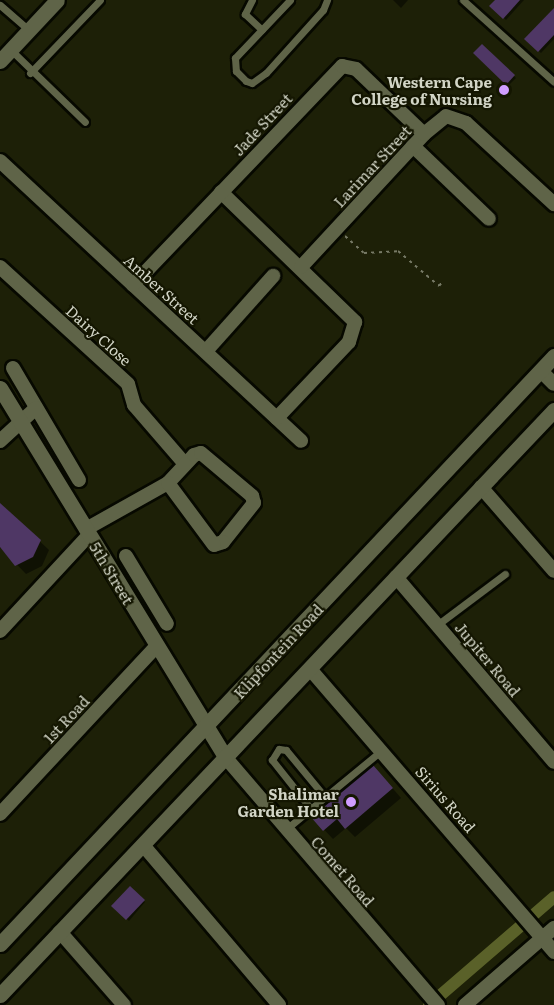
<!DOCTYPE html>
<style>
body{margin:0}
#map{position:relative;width:554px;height:1005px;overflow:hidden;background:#1d2007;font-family:Literata,serif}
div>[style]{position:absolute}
.shadow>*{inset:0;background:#0007}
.canal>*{height:12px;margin:-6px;padding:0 6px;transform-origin:6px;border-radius:6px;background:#5a6129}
.building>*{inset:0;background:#4f3765}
.path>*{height:2px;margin-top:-1px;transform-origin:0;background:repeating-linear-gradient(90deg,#767965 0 3px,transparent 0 7.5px)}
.roads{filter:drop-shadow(2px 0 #070900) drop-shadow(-2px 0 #070900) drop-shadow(0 2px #070900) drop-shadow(0 -2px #070900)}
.service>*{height:7px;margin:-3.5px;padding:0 3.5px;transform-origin:3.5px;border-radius:3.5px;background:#5f6448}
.minor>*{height:14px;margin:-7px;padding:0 7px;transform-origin:7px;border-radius:7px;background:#5f6448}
.tertiary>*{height:15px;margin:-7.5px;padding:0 7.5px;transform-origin:7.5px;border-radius:7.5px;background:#5f6448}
.secondary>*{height:15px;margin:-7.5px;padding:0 7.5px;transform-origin:7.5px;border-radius:7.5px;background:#5f6448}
.dots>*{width:16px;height:16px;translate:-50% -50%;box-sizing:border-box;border:3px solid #141601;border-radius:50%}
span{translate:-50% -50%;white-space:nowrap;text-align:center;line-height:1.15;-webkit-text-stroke:4.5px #141601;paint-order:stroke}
.poi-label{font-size:15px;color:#d2d5c6;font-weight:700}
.right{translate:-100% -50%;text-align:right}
.street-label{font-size:15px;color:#d2d5c6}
</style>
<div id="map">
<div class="shadow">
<div style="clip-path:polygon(393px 0,408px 0,401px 8px)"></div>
<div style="clip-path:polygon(497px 0,524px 0,506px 20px,491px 6px)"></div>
<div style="clip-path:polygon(554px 10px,554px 39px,541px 53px,526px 39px)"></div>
<div style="clip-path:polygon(482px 46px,516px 78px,509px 85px,475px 53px)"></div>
<div style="clip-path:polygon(0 504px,49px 550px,42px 566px,26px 574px,0 547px)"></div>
<div style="clip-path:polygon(382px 776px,401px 798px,355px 837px,346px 828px,333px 839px,312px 817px)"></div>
<div style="clip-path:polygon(130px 888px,145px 902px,129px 921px,113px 906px)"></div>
</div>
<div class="canal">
<div style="left:429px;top:1005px;width:165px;rotate:-40.8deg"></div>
</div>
<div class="building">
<div style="clip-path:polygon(495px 0,520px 0,503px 19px,489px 6px)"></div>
<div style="clip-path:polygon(554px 8px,554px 35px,538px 52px,524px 39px)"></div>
<div style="clip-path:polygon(482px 44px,515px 75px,506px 85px,473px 53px)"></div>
<div style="clip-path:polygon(0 503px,41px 540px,33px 557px,15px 566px,0 547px)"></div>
<div style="clip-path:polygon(373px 765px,393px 788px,345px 829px,337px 819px,323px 831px,310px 816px)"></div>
<div style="clip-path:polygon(130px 886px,145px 900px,126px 920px,111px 906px)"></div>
</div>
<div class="path">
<div style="left:345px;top:236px;width:25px;rotate:42deg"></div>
<div style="left:364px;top:253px;width:34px;rotate:-3deg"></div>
<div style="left:398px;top:251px;width:54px;rotate:40.5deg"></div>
<div style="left:439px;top:286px;width:6px;rotate:-51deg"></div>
</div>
<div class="roads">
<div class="service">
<div style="left:252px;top:0;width:16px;rotate:117deg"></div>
<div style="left:245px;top:14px;width:23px;rotate:43deg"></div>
<div style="left:290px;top:0;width:80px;rotate:133.5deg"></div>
<div style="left:235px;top:58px;width:13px;rotate:86deg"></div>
<div style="left:236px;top:71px;width:14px;rotate:45deg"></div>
<div style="left:246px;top:81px;width:6px;rotate:18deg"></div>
<div style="left:252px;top:83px;width:17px;rotate:-36deg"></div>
<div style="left:266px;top:73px;width:85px;rotate:-47.9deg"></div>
<div style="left:323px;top:10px;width:11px;rotate:-68deg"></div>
<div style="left:463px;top:0;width:122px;rotate:42deg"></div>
<div style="left:0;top:5px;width:38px;rotate:41deg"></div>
<div style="left:11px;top:50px;width:103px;rotate:44.2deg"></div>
<div style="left:30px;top:73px;width:101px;rotate:-46.2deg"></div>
<div style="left:437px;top:625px;width:85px;rotate:-36.9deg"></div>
<div style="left:311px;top:809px;width:63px;rotate:-128.5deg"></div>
<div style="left:272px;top:760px;width:13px;rotate:-58deg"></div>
<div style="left:279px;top:749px;width:7px;rotate:8deg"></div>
<div style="left:286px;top:750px;width:61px;rotate:50.3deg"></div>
<div style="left:285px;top:830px;width:126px;rotate:-39.5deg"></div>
</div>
<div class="minor">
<div style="left:413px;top:146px;width:105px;rotate:43.8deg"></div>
<div style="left:0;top:161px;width:411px;rotate:42.9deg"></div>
<div style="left:221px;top:192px;width:187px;rotate:44.1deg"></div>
<div style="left:355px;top:322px;width:21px;rotate:107deg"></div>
<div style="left:349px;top:342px;width:105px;rotate:133.5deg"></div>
<div style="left:0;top:267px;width:173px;rotate:42.4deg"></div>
<div style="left:128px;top:384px;width:22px;rotate:74deg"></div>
<div style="left:134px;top:405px;width:78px;rotate:49.2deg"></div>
<div style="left:301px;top:267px;width:181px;rotate:-47.2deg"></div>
<div style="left:424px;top:134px;width:28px;rotate:-39deg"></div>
<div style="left:446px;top:116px;width:21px;rotate:19deg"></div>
<div style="left:466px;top:123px;width:120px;rotate:42.6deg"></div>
<div style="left:133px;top:285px;width:303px;rotate:-46.3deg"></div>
<div style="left:342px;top:66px;width:14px;rotate:12deg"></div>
<div style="left:356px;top:69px;width:94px;rotate:43.7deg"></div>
<div style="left:206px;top:351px;width:101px;rotate:-48.2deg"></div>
<div style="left:13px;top:368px;width:130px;rotate:59.5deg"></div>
<div style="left:541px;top:371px;width:18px;rotate:45deg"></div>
<div style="left:0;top:441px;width:49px;rotate:-42.5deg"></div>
<div style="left:481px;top:487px;width:111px;rotate:49deg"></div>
<div style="left:86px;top:529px;width:94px;rotate:-29.3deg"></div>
<div style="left:168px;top:483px;width:38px;rotate:-47deg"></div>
<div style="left:194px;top:455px;width:7px;rotate:-16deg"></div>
<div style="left:201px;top:453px;width:67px;rotate:40.1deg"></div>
<div style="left:252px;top:496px;width:7px;rotate:74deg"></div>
<div style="left:254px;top:503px;width:50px;rotate:128.5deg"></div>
<div style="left:223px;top:542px;width:9px;rotate:162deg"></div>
<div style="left:214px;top:545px;width:77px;rotate:-126.6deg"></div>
<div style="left:126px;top:556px;width:79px;rotate:58.9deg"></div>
<div style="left:396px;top:577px;width:243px;rotate:49.5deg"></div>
<div style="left:0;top:631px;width:131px;rotate:-47.2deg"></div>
<div style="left:310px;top:669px;width:374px;rotate:49.2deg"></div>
<div style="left:226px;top:758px;width:326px;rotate:49.4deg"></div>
<div style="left:0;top:814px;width:229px;rotate:-47deg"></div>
<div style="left:143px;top:845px;width:210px;rotate:49.6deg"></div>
<div style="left:60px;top:932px;width:97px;rotate:48.8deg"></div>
<div style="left:465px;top:1005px;width:118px;rotate:-40.9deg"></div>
</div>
<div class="tertiary">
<div style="left:0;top:61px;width:83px;rotate:-46.9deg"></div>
<div style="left:0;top:388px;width:434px;rotate:58.6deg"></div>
</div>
<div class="secondary">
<div style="left:0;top:944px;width:808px;rotate:-46.71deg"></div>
<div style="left:0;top:995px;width:806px;rotate:-46.56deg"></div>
</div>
</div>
<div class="dots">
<div style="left:504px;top:90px;background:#d09dff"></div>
<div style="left:351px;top:802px;background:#d09dff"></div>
</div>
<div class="poi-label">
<span class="right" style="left:492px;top:90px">Western Cape<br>College of Nursing</span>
<span class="right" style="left:339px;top:802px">Shalimar<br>Garden Hotel</span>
</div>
<div class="street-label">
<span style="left:262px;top:124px;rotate:-47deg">Jade Street</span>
<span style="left:372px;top:166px;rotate:-47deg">Larimar Street</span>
<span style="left:162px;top:289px;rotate:42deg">Amber Street</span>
<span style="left:99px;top:335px;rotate:42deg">Dairy Close</span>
<span style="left:112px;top:573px;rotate:59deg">5th Street</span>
<span style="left:278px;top:651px;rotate:-47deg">Klipfontein Road</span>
<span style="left:488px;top:659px;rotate:50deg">Jupiter Road</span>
<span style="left:66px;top:719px;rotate:-47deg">1st Road</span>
<span style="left:446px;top:799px;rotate:49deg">Sirius Road</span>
<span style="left:343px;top:871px;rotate:49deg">Comet Road</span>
</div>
</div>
